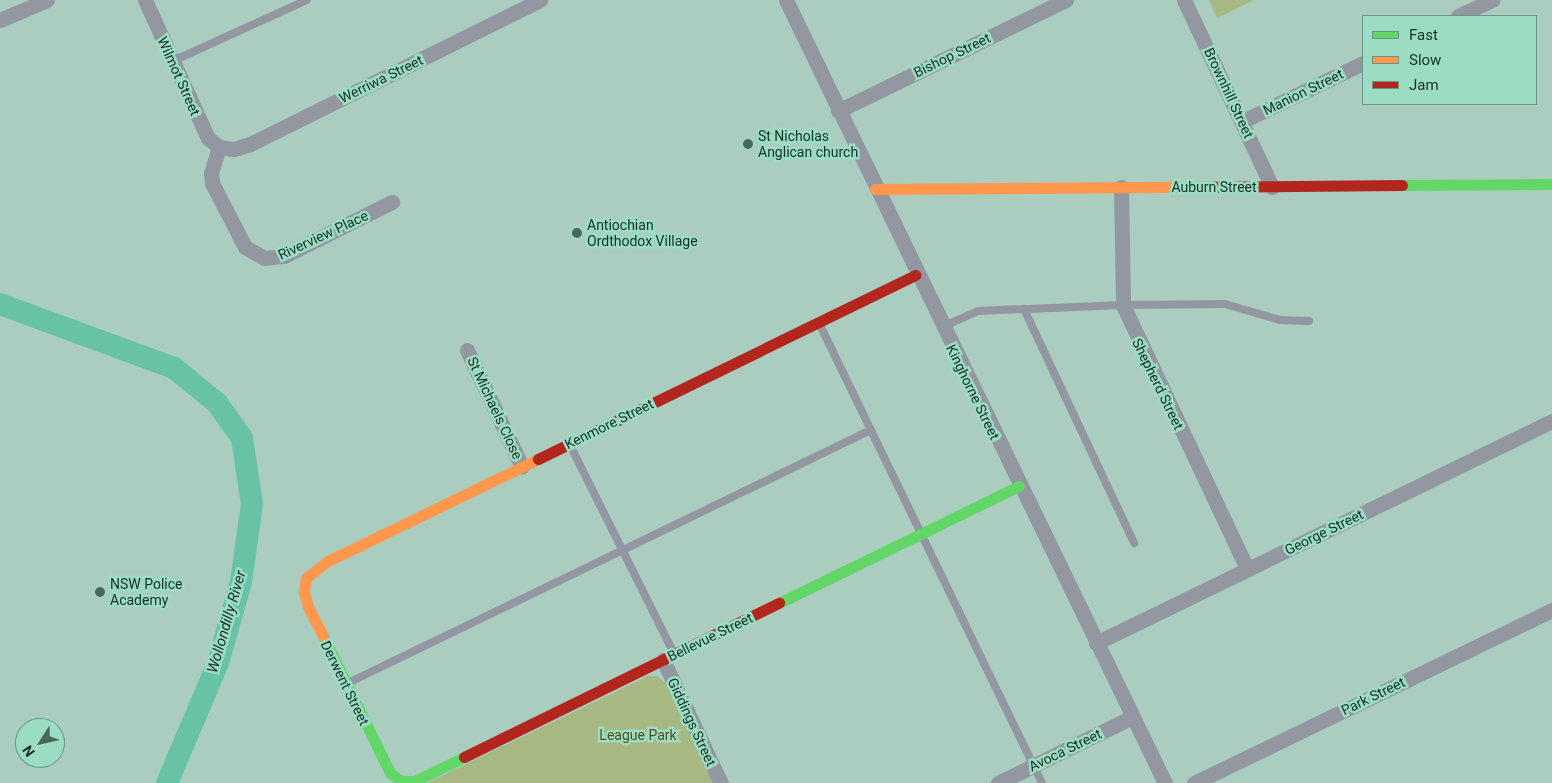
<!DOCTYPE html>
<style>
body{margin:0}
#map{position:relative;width:1552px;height:783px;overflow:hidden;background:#aacdc0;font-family:Roboto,sans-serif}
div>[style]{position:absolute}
.green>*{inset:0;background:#a8b882}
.river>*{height:22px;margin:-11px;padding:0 11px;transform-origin:11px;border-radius:11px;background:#68c3a6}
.lane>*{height:8px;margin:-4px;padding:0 4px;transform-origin:4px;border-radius:4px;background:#9297a1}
.street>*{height:15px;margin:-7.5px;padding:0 7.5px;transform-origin:7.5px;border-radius:7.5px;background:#9297a1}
.fast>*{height:11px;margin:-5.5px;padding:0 5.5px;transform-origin:5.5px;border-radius:5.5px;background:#63d668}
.slow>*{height:11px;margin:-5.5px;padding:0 5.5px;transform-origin:5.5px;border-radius:5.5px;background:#ff974d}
.jam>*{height:11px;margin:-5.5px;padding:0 5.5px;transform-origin:5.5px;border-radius:5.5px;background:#b3261e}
.dots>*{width:14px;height:14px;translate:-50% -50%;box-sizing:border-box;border:2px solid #9bdcc3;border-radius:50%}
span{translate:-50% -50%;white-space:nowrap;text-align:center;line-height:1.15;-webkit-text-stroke:5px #9bdcc3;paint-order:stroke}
.street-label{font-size:14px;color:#153026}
.poi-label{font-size:14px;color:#153026}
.left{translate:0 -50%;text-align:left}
.park-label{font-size:14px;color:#50501d}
.water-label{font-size:15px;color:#173027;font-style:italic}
.legend{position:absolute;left:1362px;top:15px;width:175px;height:90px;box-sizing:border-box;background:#9bdcc3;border:1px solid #659784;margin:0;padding:6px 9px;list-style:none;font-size:15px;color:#153026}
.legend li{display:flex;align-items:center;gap:10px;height:25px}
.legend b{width:25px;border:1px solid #659784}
.north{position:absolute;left:15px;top:718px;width:50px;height:50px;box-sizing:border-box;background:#9bdcc3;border:1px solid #659784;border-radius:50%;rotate:235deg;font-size:14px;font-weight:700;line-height:20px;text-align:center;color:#153026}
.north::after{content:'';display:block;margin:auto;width:18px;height:22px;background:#49675c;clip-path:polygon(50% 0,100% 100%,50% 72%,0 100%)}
</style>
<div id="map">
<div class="green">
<div style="clip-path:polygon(1209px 0,1254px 0,1217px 18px)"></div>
<div style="clip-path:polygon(648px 676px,657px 676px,668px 685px,715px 783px,427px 783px)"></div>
</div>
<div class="river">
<div style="left:0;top:304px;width:185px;rotate:20.2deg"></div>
<div style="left:174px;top:368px;width:55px;rotate:39.1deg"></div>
<div style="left:217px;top:403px;width:43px;rotate:54.5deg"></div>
<div style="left:242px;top:438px;width:67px;rotate:81.4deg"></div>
<div style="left:252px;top:504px;width:79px;rotate:98deg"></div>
<div style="left:241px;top:582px;width:84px;rotate:105.9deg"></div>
<div style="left:218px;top:663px;width:130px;rotate:113deg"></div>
</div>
<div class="lane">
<div style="left:173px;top:61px;width:147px;rotate:-24.5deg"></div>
<div style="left:1024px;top:309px;width:259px;rotate:64.8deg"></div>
<div style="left:819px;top:323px;width:511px;rotate:64.14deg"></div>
<div style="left:942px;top:327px;width:39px;rotate:-24deg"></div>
<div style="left:978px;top:311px;width:145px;rotate:-2.4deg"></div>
<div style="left:1123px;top:305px;width:102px;rotate:-0.6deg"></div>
<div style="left:1225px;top:304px;width:57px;rotate:16.2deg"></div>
<div style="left:1280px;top:320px;width:29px;rotate:2deg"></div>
<div style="left:570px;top:445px;width:233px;rotate:63.5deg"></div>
<div style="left:348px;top:683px;width:581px;rotate:-25.82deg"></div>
</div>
<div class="street">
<div style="left:145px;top:0;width:152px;rotate:65.5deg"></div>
<div style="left:208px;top:138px;width:14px;rotate:39deg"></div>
<div style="left:219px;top:147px;width:15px;rotate:8deg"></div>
<div style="left:234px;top:149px;width:17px;rotate:-17deg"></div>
<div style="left:250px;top:144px;width:324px;rotate:-26.4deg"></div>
<div style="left:786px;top:0;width:870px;rotate:64.17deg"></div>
<div style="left:1184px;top:0;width:207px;rotate:64.8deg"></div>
<div style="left:1458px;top:16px;width:38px;rotate:-25deg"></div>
<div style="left:0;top:20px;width:51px;rotate:-23.1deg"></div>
<div style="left:838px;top:111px;width:254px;rotate:-26deg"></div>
<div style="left:1243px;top:121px;width:133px;rotate:-25.8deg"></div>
<div style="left:219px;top:147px;width:27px;rotate:107deg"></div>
<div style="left:211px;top:173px;width:10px;rotate:84deg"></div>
<div style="left:212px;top:183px;width:72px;rotate:62.7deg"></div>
<div style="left:245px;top:247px;width:22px;rotate:30deg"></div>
<div style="left:264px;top:258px;width:20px;rotate:-6deg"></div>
<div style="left:284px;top:256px;width:121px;rotate:-26.6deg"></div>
<div style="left:1121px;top:187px;width:118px;rotate:89deg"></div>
<div style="left:1123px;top:305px;width:292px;rotate:64.8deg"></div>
<div style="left:467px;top:350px;width:129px;rotate:64.8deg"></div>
<div style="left:1096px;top:643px;width:507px;rotate:-25.96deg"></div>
<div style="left:663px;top:660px;width:136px;rotate:64.8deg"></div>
<div style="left:998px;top:783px;width:149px;rotate:-26.2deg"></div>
<div style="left:1194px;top:783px;width:398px;rotate:-25.8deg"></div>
</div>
<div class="fast">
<div style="left:1402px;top:185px;width:150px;rotate:-0.4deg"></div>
<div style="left:779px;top:603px;width:267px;rotate:-26deg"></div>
<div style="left:323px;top:636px;width:153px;rotate:63.9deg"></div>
<div style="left:390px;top:773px;width:14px;rotate:36deg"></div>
<div style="left:401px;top:781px;width:14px"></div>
<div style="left:415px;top:781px;width:55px;rotate:-26.1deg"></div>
</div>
<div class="slow">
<div style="left:875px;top:189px;width:307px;rotate:-0.4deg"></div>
<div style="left:323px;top:636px;width:34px;rotate:-117deg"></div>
<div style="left:308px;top:606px;width:15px;rotate:-106deg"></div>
<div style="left:304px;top:592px;width:14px;rotate:-82deg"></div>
<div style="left:306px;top:578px;width:28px;rotate:-38deg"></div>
<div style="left:328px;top:561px;width:233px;rotate:-25.9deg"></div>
</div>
<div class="jam">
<div style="left:1182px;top:187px;width:220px;rotate:-0.5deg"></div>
<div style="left:538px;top:459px;width:420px;rotate:-26deg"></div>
<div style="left:464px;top:757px;width:351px;rotate:-26.1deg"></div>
</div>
<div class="dots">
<div style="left:748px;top:144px;background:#49675c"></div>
<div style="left:577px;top:233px;background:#49675c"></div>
<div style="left:100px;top:592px;background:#49675c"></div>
</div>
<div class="street-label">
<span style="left:952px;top:55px;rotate:-26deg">Bishop Street</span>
<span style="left:179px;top:76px;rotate:66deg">Wilmot Street</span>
<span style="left:381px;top:79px;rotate:-26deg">Werriwa Street</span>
<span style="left:1303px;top:92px;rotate:-26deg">Manion Street</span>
<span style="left:1229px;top:93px;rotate:65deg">Brownhill Street</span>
<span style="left:1214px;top:187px">Auburn Street</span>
<span style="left:323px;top:235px;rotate:-25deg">Riverview Place</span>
<span style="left:1158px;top:384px;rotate:64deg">Shepherd Street</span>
<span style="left:973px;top:392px;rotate:64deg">Kinghorne Street</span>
<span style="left:495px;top:408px;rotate:65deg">St Michaels Close</span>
<span style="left:609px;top:424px;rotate:-26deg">Kenmore Street</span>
<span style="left:1324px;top:532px;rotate:-26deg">George Street</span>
<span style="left:710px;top:637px;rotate:-26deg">Bellevue Street</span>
<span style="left:345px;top:683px;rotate:64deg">Derwent Street</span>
<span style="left:1373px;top:696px;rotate:-26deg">Park Street</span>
<span style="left:692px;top:722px;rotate:65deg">Giddings Street</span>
<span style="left:1065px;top:750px;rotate:-26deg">Avoca Street</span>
</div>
<div class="poi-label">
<span class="left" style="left:758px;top:144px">St Nicholas<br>Anglican church</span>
<span class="left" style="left:587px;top:233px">Antiochian<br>Ordthodox Village</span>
<span class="left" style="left:110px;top:592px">NSW Police<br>Academy</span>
</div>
<div class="park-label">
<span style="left:638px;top:735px">League Park</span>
</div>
<div class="water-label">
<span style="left:227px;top:622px;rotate:-74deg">Wollondilly River</span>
</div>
<ul class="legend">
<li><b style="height:6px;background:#63d668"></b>Fast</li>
<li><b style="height:6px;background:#ff974d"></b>Slow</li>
<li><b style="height:6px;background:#b3261e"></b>Jam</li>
</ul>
<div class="north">N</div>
</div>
